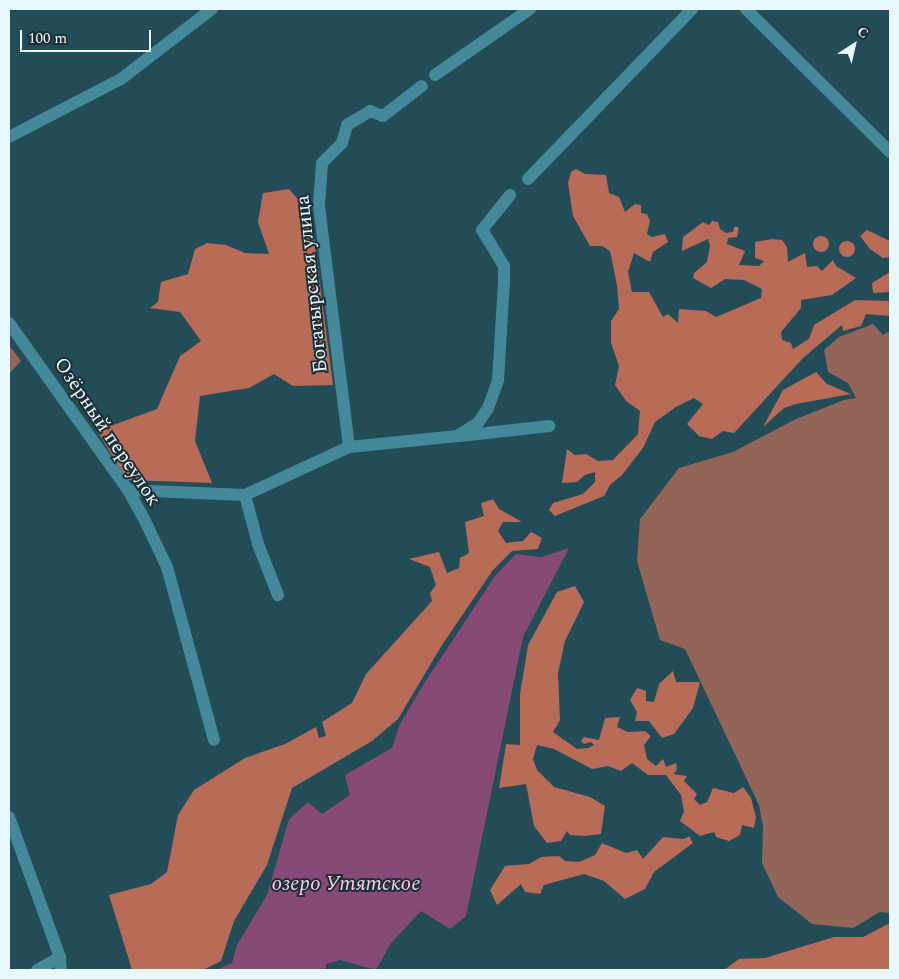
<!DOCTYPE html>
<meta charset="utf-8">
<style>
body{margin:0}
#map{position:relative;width:899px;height:979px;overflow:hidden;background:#224c57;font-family:Spectral,serif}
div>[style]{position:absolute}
.green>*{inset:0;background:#926558}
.forest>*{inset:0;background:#b86b57}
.round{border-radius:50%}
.water>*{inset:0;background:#864978}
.minor>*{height:12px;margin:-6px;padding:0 6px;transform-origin:6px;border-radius:6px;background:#489}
span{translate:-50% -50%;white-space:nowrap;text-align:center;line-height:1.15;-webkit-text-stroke:4px #1d2f34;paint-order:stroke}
.street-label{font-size:20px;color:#e7f9fe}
.water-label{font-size:21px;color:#f6d2ec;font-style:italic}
.frame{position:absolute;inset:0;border:10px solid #e7f9fe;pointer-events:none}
.north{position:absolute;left:829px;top:20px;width:50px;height:50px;-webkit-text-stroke:4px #1d2f34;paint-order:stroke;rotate:35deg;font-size:14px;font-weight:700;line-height:20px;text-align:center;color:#e7f9fe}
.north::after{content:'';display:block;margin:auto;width:18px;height:22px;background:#e7f9fe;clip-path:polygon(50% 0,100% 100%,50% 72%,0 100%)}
.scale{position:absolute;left:20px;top:30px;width:131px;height:22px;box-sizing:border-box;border:2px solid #e7f9fe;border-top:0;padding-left:6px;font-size:15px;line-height:18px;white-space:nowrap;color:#e7f9fe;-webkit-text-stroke:4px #1d2f34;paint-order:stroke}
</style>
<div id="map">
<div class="green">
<div style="clip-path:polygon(873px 324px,883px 335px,890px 331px,890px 913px,880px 912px,853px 928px,812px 924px,778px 897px,762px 863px,763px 827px,759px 805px,685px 649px,660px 640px,637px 561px,640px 519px,679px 468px,733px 452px,796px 419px,844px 400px,856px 398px,848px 383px,828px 372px,824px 350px,839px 337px)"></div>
<div style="clip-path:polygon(9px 345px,21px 361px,9px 374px)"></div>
</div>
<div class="forest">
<div style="clip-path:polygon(576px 169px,585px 174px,606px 175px,609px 193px,619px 197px,625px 212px,635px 204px,641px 205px,641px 213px,647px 214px,650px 221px,647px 234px,652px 237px,665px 234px,668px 242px,653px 252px,650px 262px,634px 253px,628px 272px,632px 292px,649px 292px,663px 317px,668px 314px,678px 323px,679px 309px,706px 311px,716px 317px,761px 298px,762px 289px,744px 280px,725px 279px,711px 288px,693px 278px,694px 273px,707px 262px,710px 246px,708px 239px,682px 251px,683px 237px,703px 222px,709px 225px,712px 221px,718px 222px,720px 229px,726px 233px,733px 232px,734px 227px,739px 227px,737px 237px,728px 238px,727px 244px,745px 251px,739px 265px,759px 266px,764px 261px,755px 258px,755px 242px,772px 239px,782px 240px,787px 247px,788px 262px,805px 253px,807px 267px,817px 266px,822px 271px,833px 260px,836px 266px,856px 278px,832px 295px,801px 300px,801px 308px,781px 332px,782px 340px,791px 343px,793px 349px,809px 339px,814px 325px,855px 300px,890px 301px,890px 316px,866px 314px,861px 326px,843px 331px,842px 325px,803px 358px,734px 433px,723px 431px,712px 439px,699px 436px,687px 424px,703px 404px,694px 398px,676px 407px,655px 422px,643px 448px,622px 475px,610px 485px,604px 496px,555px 516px,549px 510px,553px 503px,583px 494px,595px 482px,595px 472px,585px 475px,577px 482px,562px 483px,567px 449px,575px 455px,586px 454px,598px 461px,613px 460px,638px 434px,640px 411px,626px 401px,615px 385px,619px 366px,611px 343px,611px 321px,619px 309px,617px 285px,610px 251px,602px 246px,590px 246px,573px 216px,568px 183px,571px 172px)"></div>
<div style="clip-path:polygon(289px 189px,311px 214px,333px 385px,293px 386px,274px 374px,249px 388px,200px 396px,195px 441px,212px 483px,127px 480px,97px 431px,157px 409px,180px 356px,201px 341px,180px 312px,150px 308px,158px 302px,161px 282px,188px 274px,195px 249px,207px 243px,226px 245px,245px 253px,269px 254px,258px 222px,263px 193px)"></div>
<div style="clip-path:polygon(867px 230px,890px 241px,890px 257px,883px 258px,870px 249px,860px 236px)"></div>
<div class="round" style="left:813px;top:236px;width:16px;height:16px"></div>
<div class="round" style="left:839px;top:241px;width:16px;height:16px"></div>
<div style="clip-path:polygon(890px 272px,890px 292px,873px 293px,872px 283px)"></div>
<div style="clip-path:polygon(816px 372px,827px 384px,851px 394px,796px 404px,784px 408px,763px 427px,783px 390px)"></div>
<div style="clip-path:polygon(493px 499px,499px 509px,522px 522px,503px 522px,498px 531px,506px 543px,523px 541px,531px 532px,542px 538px,538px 549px,512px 551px,493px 570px,442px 645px,398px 719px,372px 741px,292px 788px,267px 865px,234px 921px,221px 961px,203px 970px,132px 970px,109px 895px,151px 884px,167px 872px,178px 815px,194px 790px,245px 758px,285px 744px,316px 727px,319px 738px,326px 736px,322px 722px,352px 703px,366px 674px,432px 601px,430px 593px,436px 585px,430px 567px,409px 559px,439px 552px,447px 573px,459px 568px,460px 558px,469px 553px,465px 522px,484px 516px,481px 503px)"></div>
<div style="clip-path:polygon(575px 586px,584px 602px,565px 641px,558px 673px,560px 720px,553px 732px,577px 749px,588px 748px,594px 745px,591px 742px,584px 744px,581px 741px,584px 737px,599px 740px,605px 718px,620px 717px,617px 727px,628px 732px,645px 731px,651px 736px,644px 745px,647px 759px,656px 766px,663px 759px,666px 767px,676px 763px,677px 770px,673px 774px,687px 776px,684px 781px,697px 794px,694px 799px,700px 805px,707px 802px,713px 788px,734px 793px,743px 787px,751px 798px,756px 817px,754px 828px,742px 825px,740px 835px,729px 841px,716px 837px,714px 832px,700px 836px,680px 821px,684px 811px,681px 795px,666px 775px,648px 775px,632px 763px,621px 771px,608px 766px,592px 769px,554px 749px,537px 745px,533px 759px,537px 770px,554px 787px,590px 797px,605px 806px,601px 834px,584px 836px,570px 835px,567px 831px,561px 841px,547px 843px,534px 826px,526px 784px,499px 788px,506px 744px,520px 745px,520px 694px,528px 645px,557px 592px)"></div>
<div style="clip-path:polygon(673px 671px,676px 682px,700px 682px,693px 708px,674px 734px,662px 738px,649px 721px,635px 721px,637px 712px,630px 700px,637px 688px,646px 691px,646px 701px,654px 702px,659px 684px)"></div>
<div style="clip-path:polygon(689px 836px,693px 843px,654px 872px,645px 889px,625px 899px,604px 881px,584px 874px,544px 885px,540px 894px,525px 892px,521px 884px,497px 905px,490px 890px,505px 866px,529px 864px,541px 857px,559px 856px,565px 861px,579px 862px,595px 855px,602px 843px,626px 853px,637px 850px,643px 859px,663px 837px,684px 839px)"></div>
<div style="clip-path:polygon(890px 923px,890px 970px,724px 970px,739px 959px,765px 958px,834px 937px,863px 937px)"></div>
</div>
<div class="water">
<div style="clip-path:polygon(569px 548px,523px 637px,466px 916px,450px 929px,421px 911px,391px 943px,376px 970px,340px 960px,326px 964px,326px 970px,216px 970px,232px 963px,237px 945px,267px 895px,289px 819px,308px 802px,322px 814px,350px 795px,345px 775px,392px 748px,400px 724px,425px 682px,495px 576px,516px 554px,541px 557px)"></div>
</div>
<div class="minor">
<div style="left:746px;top:9px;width:203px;rotate:44.8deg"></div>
<div style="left:435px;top:75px;width:116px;rotate:-34.8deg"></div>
<div style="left:9px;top:137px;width:126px;rotate:-27.4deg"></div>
<div style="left:121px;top:79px;width:115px;rotate:-37.6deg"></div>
<div style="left:528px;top:179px;width:236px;rotate:-46deg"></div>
<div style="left:9px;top:323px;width:205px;rotate:54.5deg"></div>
<div style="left:128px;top:490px;width:35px;rotate:61deg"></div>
<div style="left:145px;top:521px;width:51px;rotate:64.4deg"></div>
<div style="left:167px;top:567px;width:179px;rotate:74.8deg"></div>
<div style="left:460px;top:436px;width:90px;rotate:-6.4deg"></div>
<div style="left:349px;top:447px;width:244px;rotate:-97.1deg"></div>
<div style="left:319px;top:205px;width:42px;rotate:-85.9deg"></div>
<div style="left:322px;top:163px;width:28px;rotate:-45deg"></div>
<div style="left:342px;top:143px;width:19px;rotate:-74deg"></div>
<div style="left:347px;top:125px;width:27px;rotate:-31deg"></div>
<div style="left:370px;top:111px;width:14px;rotate:21deg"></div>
<div style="left:383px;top:116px;width:49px;rotate:-37.6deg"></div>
<div style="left:128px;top:490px;width:117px;rotate:2.4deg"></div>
<div style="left:245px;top:495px;width:115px;rotate:-24.8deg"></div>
<div style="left:349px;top:447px;width:109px;rotate:-5.8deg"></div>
<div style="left:457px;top:436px;width:25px;rotate:-32deg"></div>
<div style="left:478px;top:423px;width:18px;rotate:-56deg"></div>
<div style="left:488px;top:408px;width:30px;rotate:-70deg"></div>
<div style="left:498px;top:380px;width:99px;rotate:-86.5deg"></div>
<div style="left:504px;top:281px;width:15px;rotate:-90deg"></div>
<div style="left:504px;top:266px;width:42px;rotate:-121.4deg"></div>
<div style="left:482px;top:230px;width:45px;rotate:-51.3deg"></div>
<div style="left:245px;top:495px;width:51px;rotate:75.1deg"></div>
<div style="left:258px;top:544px;width:55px;rotate:68.6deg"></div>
<div style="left:9px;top:817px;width:149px;rotate:70deg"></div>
<div style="left:60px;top:957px;width:13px;rotate:86deg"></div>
<div style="left:37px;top:970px;width:26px;rotate:-29deg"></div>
</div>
<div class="street-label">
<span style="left:312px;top:284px;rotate:-96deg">Богатырская улица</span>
<span style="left:107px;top:432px;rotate:56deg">Озёрный переулок</span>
</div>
<div class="water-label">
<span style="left:346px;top:884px">озеро Утятское</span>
</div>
<div class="frame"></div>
<div class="north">С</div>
<div class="scale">100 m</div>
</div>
